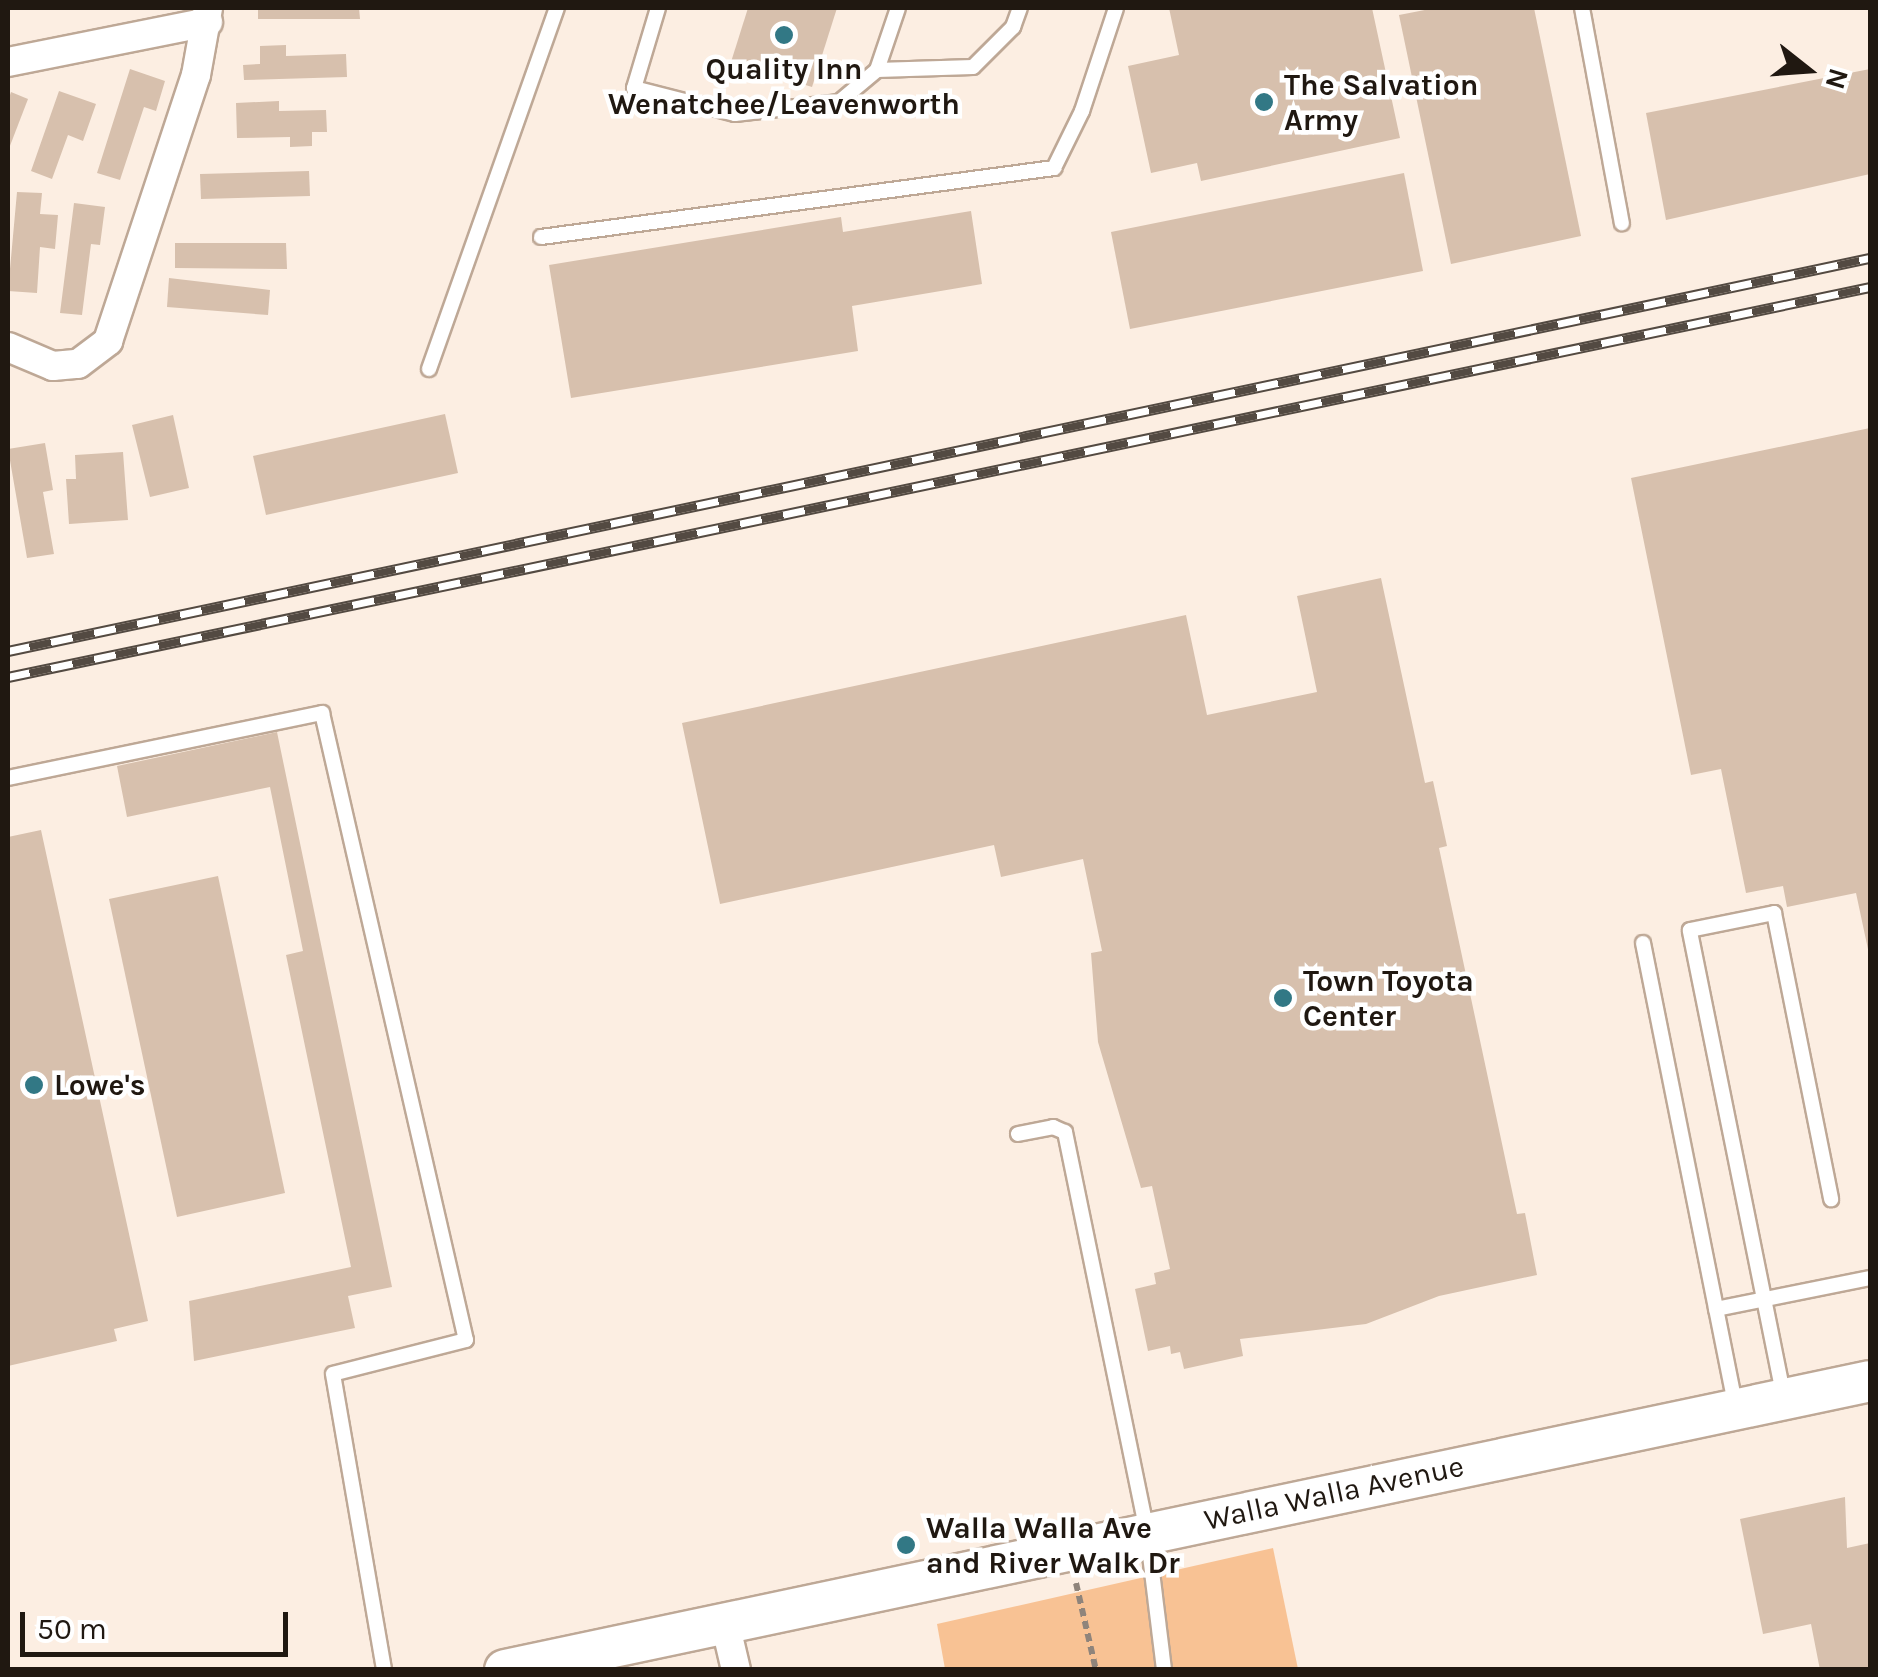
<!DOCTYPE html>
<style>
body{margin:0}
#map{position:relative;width:1878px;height:1677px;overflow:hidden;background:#fceee2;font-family:Karla,sans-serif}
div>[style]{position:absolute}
.green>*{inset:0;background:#f8c294}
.building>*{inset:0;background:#d7c0ad}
.path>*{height:6px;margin-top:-3px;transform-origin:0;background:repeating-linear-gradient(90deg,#8f847b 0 8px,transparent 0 13px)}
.roads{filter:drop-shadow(2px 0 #bea896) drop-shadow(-2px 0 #bea896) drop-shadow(0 2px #bea896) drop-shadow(0 -2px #bea896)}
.lane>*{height:14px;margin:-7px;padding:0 7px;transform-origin:7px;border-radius:7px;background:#fff}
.street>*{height:28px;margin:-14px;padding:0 14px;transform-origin:14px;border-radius:14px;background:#fff}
.secondary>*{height:40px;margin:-20px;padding:0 20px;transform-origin:20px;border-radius:20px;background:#fff}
.rail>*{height:11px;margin-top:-5.5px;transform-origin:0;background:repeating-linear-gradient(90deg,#fff 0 22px,#534a42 0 44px);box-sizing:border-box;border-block:2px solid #534a42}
.dots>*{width:28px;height:28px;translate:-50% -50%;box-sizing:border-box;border:5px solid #fff;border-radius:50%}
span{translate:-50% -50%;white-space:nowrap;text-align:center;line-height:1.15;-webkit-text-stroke:9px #fff;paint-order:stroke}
.poi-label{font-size:30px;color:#201811;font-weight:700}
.left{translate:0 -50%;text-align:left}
.street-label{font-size:30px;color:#201811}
.frame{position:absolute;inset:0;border:10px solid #201811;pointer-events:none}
.north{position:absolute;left:1758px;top:20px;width:100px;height:100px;-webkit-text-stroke:8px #fff;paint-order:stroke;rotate:107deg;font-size:28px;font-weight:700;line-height:40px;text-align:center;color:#201811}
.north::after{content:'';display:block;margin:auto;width:35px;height:45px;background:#201811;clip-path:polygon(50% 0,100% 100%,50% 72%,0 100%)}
.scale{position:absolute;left:20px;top:1612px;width:268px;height:45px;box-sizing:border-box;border:5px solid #201811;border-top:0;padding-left:12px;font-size:30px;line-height:35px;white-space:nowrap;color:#201811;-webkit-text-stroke:8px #fff;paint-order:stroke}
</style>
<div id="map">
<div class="green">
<div style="clip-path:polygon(1273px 1548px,1298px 1669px,945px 1669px,937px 1624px)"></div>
</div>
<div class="building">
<div style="clip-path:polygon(258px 8px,359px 8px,360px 19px,258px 19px)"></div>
<div style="clip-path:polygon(748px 8px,837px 8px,812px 87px,731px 62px)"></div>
<div style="clip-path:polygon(1169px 8px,1372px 8px,1400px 138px,1201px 181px,1197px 163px,1151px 173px,1128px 66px,1179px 55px)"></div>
<div style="clip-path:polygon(1435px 8px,1534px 8px,1581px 236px,1451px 264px,1399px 15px)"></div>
<div style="clip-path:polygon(286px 45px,286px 56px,346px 54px,347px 77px,244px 80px,243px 65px,260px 64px,260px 46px)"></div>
<div style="clip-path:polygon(130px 69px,165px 81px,156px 111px,144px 107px,120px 180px,97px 173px)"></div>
<div style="clip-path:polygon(1870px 69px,1870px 174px,1666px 220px,1646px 113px)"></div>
<div style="clip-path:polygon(59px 91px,96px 104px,83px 141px,68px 135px,52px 179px,31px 171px)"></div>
<div style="clip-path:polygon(11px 92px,28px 99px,8px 151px,8px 101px)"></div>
<div style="clip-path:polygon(279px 101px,279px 111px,326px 110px,327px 132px,312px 132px,312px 146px,290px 147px,290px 137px,237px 138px,236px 103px)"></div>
<div style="clip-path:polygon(309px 171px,310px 196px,201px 199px,200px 174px)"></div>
<div style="clip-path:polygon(1404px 173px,1423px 271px,1130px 329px,1111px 232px)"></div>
<div style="clip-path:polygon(17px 192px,42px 193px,40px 214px,58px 215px,55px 249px,40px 247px,37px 293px,8px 291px)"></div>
<div style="clip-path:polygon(74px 203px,105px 207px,100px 245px,91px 244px,82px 315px,60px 313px)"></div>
<div style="clip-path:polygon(971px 211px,982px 284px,852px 306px,858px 351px,571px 398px,549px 265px,841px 217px,843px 232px)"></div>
<div style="clip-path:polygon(175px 243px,286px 243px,287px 269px,175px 268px)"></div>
<div style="clip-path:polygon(169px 278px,270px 290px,268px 315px,167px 307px)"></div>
<div style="clip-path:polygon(445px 414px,458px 473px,266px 515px,253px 456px)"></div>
<div style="clip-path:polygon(173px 415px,189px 488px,150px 497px,132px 425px)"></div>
<div style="clip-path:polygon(1870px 428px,1870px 954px,1869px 954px,1856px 893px,1787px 907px,1783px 886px,1746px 893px,1721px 769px,1691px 775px,1631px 478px)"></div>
<div style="clip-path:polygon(45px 443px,53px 490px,43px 492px,54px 554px,27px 558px,8px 449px)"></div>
<div style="clip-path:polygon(123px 452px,128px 520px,69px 524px,66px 479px,76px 479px,75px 455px)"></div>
<div style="clip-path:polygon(1381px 578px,1425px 783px,1433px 781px,1447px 846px,1439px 848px,1517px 1214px,1525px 1213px,1537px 1275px,1439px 1296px,1366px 1324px,1240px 1339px,1243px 1356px,1184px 1369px,1180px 1352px,1171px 1354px,1170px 1346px,1148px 1351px,1135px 1289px,1156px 1284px,1154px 1273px,1170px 1269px,1152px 1186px,1141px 1188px,1098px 1042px,1091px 953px,1102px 951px,1083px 859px,1001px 877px,994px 845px,720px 904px,682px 723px,1186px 615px,1207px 715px,1317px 692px,1297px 596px)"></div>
<div style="clip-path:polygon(277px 732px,392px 1287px,348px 1296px,355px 1328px,194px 1361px,189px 1301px,351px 1267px,286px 955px,303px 951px,270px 787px,127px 817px,117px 766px)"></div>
<div style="clip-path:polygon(41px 830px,148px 1321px,114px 1329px,117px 1341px,8px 1366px,8px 837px)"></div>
<div style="clip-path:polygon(218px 876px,285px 1193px,177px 1217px,109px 899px)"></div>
<div style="clip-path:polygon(1845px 1497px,1847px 1548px,1870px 1543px,1870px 1670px,1820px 1670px,1811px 1624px,1763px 1634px,1740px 1519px)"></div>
</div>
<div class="path">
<div style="left:1076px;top:1583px;width:89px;rotate:77.1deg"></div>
</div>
<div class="roads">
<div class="lane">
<div style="left:658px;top:8px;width:84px;rotate:106.7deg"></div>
<div style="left:634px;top:88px;width:104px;rotate:14.4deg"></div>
<div style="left:735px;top:114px;width:105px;rotate:-6.6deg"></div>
<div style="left:839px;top:102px;width:50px;rotate:-40.1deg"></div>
<div style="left:877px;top:70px;width:96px;rotate:-1.8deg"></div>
<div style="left:973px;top:67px;width:57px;rotate:-45deg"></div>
<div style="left:1013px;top:27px;width:20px;rotate:-70deg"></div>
<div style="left:1582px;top:8px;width:219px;rotate:79.5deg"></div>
<div style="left:877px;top:70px;width:65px;rotate:-71.3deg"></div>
<div style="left:541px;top:237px;width:518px;rotate:-7.66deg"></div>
<div style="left:1054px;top:168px;width:64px;rotate:-63.8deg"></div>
<div style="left:1082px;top:111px;width:108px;rotate:-71.7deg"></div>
<div style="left:429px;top:369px;width:383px;rotate:-70.5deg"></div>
<div style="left:8px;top:778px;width:321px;rotate:-11.7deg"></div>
<div style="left:322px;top:713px;width:643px;rotate:77.07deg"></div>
<div style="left:466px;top:1340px;width:137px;rotate:165.7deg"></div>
<div style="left:333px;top:1374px;width:300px;rotate:80.2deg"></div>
<div style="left:1643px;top:943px;width:474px;rotate:78.7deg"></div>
<div style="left:1018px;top:1134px;width:36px;rotate:-11deg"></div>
<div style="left:1053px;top:1127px;width:13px;rotate:23deg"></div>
<div style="left:1065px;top:1132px;width:407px;rotate:78.4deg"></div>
<div style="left:1147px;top:1531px;width:140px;rotate:83deg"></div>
<div style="left:1716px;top:1309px;width:157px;rotate:-11.4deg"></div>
<div style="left:1784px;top:1398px;width:477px;rotate:-101.4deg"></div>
<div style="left:1690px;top:930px;width:86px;rotate:-11.4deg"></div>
<div style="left:1774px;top:913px;width:292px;rotate:78.7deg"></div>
</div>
<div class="street">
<div style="left:8px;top:62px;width:204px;rotate:-11.3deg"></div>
<div style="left:8px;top:347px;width:49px;rotate:22.9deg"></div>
<div style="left:53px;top:366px;width:25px;rotate:-5deg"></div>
<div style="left:78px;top:364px;width:38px;rotate:-37deg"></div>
<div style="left:108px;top:341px;width:280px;rotate:-71.7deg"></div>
<div style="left:196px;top:75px;width:68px;rotate:-79.8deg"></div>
<div style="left:725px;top:1623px;width:48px;rotate:76.8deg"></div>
</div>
<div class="secondary">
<div style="left:505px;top:1670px;width:1395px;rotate:-11.95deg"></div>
</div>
</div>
<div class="rail">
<div style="left:8px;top:651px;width:1903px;rotate:-11.92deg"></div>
<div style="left:8px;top:677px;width:1902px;rotate:-11.83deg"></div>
</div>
<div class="dots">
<div style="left:784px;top:35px;background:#327885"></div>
<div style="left:1264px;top:102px;background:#327885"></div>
<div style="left:1283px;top:998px;background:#327885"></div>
<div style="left:34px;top:1085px;background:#327885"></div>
<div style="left:906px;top:1545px;background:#327885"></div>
</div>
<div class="poi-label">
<span style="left:784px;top:86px">Quality Inn<br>Wenatchee/Leavenworth</span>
<span class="left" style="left:1284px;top:102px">The Salvation<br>Army</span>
<span class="left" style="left:1303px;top:998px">Town Toyota<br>Center</span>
<span class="left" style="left:54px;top:1085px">Lowe's</span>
<span class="left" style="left:926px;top:1545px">Walla Walla Ave<br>and River Walk Dr</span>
</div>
<div class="street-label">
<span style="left:1334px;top:1493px;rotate:-12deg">Walla Walla Avenue</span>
</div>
<div class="frame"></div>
<div class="north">N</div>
<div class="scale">50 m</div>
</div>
